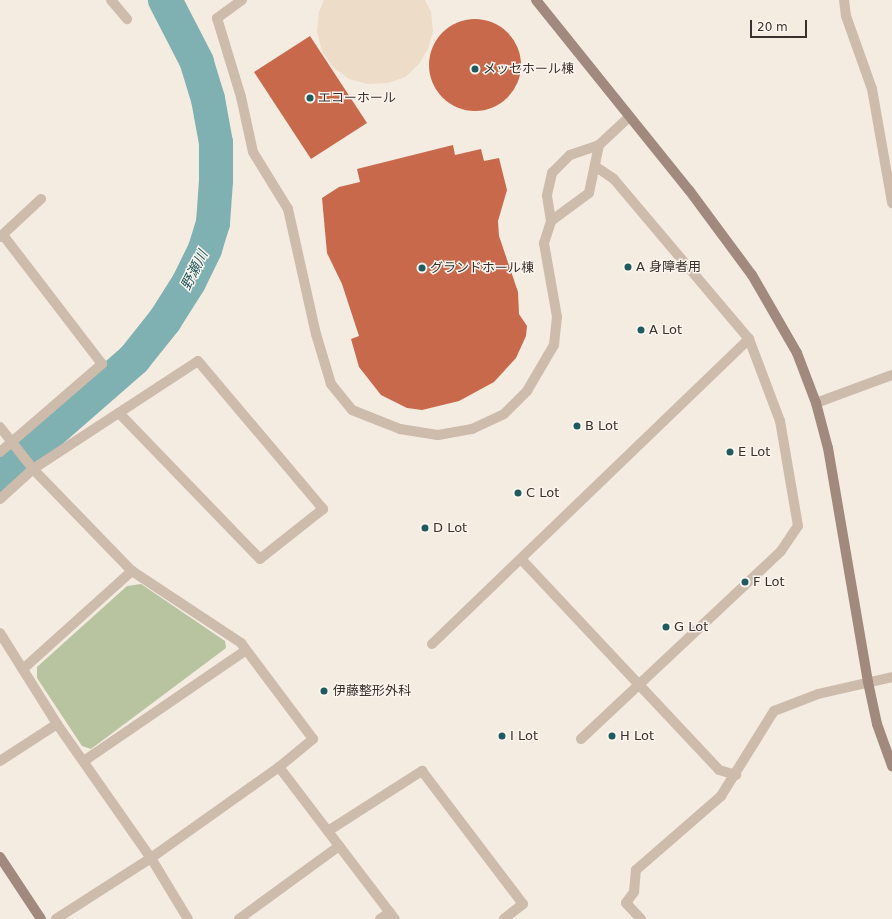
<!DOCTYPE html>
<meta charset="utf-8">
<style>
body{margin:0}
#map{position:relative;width:892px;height:919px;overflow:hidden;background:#f4ebe1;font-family:"DejaVu Sans","Noto Sans JP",sans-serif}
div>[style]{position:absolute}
.green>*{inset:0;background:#b8c4a0}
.plaza>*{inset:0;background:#ecdcc8}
.river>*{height:34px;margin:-17px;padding:0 17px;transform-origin:17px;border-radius:17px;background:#7fb0b2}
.building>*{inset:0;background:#c8694b}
.round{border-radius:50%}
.lane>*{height:10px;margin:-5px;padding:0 5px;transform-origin:5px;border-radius:5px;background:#cdbbac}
.street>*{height:10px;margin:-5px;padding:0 5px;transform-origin:5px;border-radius:5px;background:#cdbbac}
.secondary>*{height:10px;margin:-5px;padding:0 5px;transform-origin:5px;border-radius:5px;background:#a18a7d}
.dots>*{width:11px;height:11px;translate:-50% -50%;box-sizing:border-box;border:2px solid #fbf5ee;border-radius:50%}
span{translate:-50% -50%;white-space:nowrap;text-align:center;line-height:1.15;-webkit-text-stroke:3px #fbf5ee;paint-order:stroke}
.poi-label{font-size:13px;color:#3b302b}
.left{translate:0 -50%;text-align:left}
.water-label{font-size:14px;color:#1f5a5e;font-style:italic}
.scale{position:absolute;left:750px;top:20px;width:57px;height:18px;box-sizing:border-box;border:2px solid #3b302b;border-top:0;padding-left:5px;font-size:12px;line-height:14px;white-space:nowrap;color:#3b302b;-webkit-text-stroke:3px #fbf5ee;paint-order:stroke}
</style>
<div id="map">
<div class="green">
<div style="clip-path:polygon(141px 584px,225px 641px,226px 648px,91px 749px,82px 746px,37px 678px,37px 667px,127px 586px)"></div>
</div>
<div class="plaza">
<div style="clip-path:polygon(324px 0,425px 0,431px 12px,433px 31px,428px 49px,419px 64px,405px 77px,388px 83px,368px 84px,349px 79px,333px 67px,322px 51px,317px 32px,319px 12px)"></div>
</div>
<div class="river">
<div style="left:0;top:476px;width:178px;rotate:-41.1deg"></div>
<div style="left:134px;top:359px;width:50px;rotate:-51.5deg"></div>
<div style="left:165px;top:320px;width:45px;rotate:-57.7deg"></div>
<div style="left:189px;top:282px;width:37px;rotate:-64deg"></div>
<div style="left:205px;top:249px;width:27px;rotate:-73deg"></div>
<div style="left:213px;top:223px;width:42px;rotate:-85.9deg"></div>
<div style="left:216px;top:181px;width:38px;rotate:-90deg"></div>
<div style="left:216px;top:143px;width:45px;rotate:-100.3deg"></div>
<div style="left:208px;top:99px;width:39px;rotate:-107deg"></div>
<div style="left:197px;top:62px;width:70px;rotate:-117.3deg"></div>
</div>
<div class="building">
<div class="round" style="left:429px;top:19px;width:92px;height:92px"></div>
<div style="clip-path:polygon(310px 36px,367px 123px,311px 159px,254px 72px)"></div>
<div style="clip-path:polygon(453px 145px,455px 155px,481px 149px,484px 161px,499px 158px,507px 190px,498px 221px,499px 236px,518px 292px,519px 314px,527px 326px,526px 336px,516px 358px,494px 382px,459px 401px,422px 410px,407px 408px,381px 395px,359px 367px,351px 339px,359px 336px,342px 284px,327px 253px,322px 198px,339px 187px,360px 182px,357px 169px)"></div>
</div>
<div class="lane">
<div style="left:242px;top:0;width:31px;rotate:144deg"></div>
<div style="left:217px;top:18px;width:83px;rotate:73.1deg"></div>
<div style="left:241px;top:97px;width:56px;rotate:77.7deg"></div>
<div style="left:253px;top:152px;width:67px;rotate:58.4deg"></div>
<div style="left:288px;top:209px;width:128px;rotate:77.4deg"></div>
<div style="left:316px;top:334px;width:52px;rotate:73.3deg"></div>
<div style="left:331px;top:384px;width:33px;rotate:51deg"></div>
<div style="left:352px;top:410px;width:52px;rotate:21.6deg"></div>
<div style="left:400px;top:429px;width:38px;rotate:9deg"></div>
<div style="left:438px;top:435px;width:35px;rotate:-10deg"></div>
<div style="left:472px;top:429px;width:35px;rotate:-25deg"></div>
<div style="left:504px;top:414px;width:33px;rotate:-45deg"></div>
<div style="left:527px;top:391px;width:53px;rotate:-59.6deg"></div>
<div style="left:554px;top:345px;width:28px;rotate:-84deg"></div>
<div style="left:557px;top:317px;width:75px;rotate:-100deg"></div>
<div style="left:544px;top:243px;width:23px;rotate:-72deg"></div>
<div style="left:599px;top:145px;width:49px;rotate:101.8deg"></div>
<div style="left:589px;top:193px;width:47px;rotate:143.6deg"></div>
<div style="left:551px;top:221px;width:26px;rotate:-99deg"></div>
<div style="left:547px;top:195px;width:23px;rotate:-77deg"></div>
<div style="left:552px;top:173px;width:25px;rotate:-45deg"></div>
<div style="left:570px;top:155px;width:31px;rotate:-19deg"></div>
<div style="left:599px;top:145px;width:41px;rotate:-43deg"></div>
<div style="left:521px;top:559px;width:289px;rotate:46.8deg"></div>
<div style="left:719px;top:770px;width:18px;rotate:16deg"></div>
<div style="left:432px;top:644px;width:440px;rotate:-43.9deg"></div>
<div style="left:581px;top:739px;width:274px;rotate:-43.2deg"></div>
<div style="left:781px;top:551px;width:30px;rotate:-56deg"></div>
<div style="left:798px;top:526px;width:107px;rotate:-99.7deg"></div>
<div style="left:780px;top:421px;width:88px;rotate:-110.7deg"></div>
<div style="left:749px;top:339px;width:209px;rotate:-130.2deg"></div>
<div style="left:614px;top:179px;width:23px;rotate:-146deg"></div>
<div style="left:626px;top:903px;width:14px;rotate:-54deg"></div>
<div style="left:634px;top:892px;width:22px;rotate:-85deg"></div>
<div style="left:636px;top:870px;width:113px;rotate:-41deg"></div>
<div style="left:721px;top:796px;width:100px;rotate:-58.1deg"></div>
<div style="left:774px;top:711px;width:47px;rotate:-21.1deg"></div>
<div style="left:818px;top:694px;width:76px;rotate:-12.9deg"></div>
</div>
<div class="street">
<div style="left:111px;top:0;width:25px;rotate:50deg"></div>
<div style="left:844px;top:0;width:16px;rotate:83deg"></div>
<div style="left:846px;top:16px;width:77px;rotate:70.4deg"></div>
<div style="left:872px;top:89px;width:116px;rotate:80deg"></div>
<div style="left:0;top:237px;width:56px;rotate:-42.8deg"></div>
<div style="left:816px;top:403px;width:81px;rotate:-20.2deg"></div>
<div style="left:0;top:427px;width:53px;rotate:51.8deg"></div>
<div style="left:33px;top:469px;width:142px;rotate:45.9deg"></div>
<div style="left:132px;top:571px;width:131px;rotate:33.4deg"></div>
<div style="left:241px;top:643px;width:120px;rotate:53.1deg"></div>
<div style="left:313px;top:739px;width:44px;rotate:140.5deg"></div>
<div style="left:279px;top:767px;width:157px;rotate:144.6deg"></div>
<div style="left:151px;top:858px;width:113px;rotate:147.3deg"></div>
<div style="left:0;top:452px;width:135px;rotate:-40.8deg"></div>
<div style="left:102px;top:364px;width:163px;rotate:-127.5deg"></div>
<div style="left:0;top:499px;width:45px;rotate:-42.3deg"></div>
<div style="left:33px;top:469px;width:197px;rotate:-33.2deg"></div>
<div style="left:198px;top:361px;width:194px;rotate:49.8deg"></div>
<div style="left:323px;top:509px;width:80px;rotate:141.6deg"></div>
<div style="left:260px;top:559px;width:203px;rotate:-134deg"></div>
<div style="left:0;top:633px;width:107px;rotate:57.9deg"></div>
<div style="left:57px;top:724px;width:164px;rotate:55deg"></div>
<div style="left:151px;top:858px;width:71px;rotate:58.8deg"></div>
<div style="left:23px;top:669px;width:147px;rotate:-42deg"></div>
<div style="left:0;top:761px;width:68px;rotate:-33deg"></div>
<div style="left:84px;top:761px;width:196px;rotate:-34.4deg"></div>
<div style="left:279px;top:767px;width:191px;rotate:52.7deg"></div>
<div style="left:328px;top:831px;width:112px;rotate:-32.6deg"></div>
<div style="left:422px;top:771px;width:167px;rotate:52.8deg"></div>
<div style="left:523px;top:904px;width:24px;rotate:142deg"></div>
<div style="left:626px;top:903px;width:22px;rotate:47deg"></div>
<div style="left:239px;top:919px;width:124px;rotate:-36.1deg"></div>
<div style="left:380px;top:919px;width:12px;rotate:-35deg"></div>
</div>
<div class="secondary">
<div style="left:536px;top:0;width:244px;rotate:51.2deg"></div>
<div style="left:689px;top:190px;width:106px;rotate:53.5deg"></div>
<div style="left:752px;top:275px;width:90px;rotate:60deg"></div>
<div style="left:797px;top:353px;width:53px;rotate:69.2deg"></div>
<div style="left:816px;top:403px;width:47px;rotate:75.1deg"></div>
<div style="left:828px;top:448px;width:237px;rotate:80.3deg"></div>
<div style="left:868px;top:682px;width:43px;rotate:77.9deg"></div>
<div style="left:877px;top:724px;width:45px;rotate:70.3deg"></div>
<div style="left:0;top:857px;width:74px;rotate:56.5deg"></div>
</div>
<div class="dots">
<div style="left:475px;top:69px;background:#1f5a5e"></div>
<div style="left:310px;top:98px;background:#1f5a5e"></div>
<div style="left:628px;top:267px;background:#1f5a5e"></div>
<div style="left:422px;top:268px;background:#1f5a5e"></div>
<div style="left:641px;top:330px;background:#1f5a5e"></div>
<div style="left:577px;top:426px;background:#1f5a5e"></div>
<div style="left:730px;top:452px;background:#1f5a5e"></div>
<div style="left:518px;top:493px;background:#1f5a5e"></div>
<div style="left:425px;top:528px;background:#1f5a5e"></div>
<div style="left:745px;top:582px;background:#1f5a5e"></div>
<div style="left:666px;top:627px;background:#1f5a5e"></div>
<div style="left:324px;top:691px;background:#1f5a5e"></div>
<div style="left:502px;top:736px;background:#1f5a5e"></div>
<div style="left:612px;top:736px;background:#1f5a5e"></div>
</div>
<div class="poi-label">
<span class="left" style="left:483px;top:69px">メッセホール棟</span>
<span class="left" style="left:318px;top:98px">エコーホール</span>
<span class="left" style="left:636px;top:267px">A 身障者用</span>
<span class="left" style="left:430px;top:268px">グランドホール棟</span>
<span class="left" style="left:649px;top:330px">A Lot</span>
<span class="left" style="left:585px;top:426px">B Lot</span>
<span class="left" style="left:738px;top:452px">E Lot</span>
<span class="left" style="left:526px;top:493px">C Lot</span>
<span class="left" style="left:433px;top:528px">D Lot</span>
<span class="left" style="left:753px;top:582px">F Lot</span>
<span class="left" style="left:674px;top:627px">G Lot</span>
<span class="left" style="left:333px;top:691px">伊藤整形外科</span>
<span class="left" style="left:510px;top:736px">I Lot</span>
<span class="left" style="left:620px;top:736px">H Lot</span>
</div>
<div class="water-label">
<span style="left:194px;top:270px;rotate:-63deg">野瀬川</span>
</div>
<div class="scale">20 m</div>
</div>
